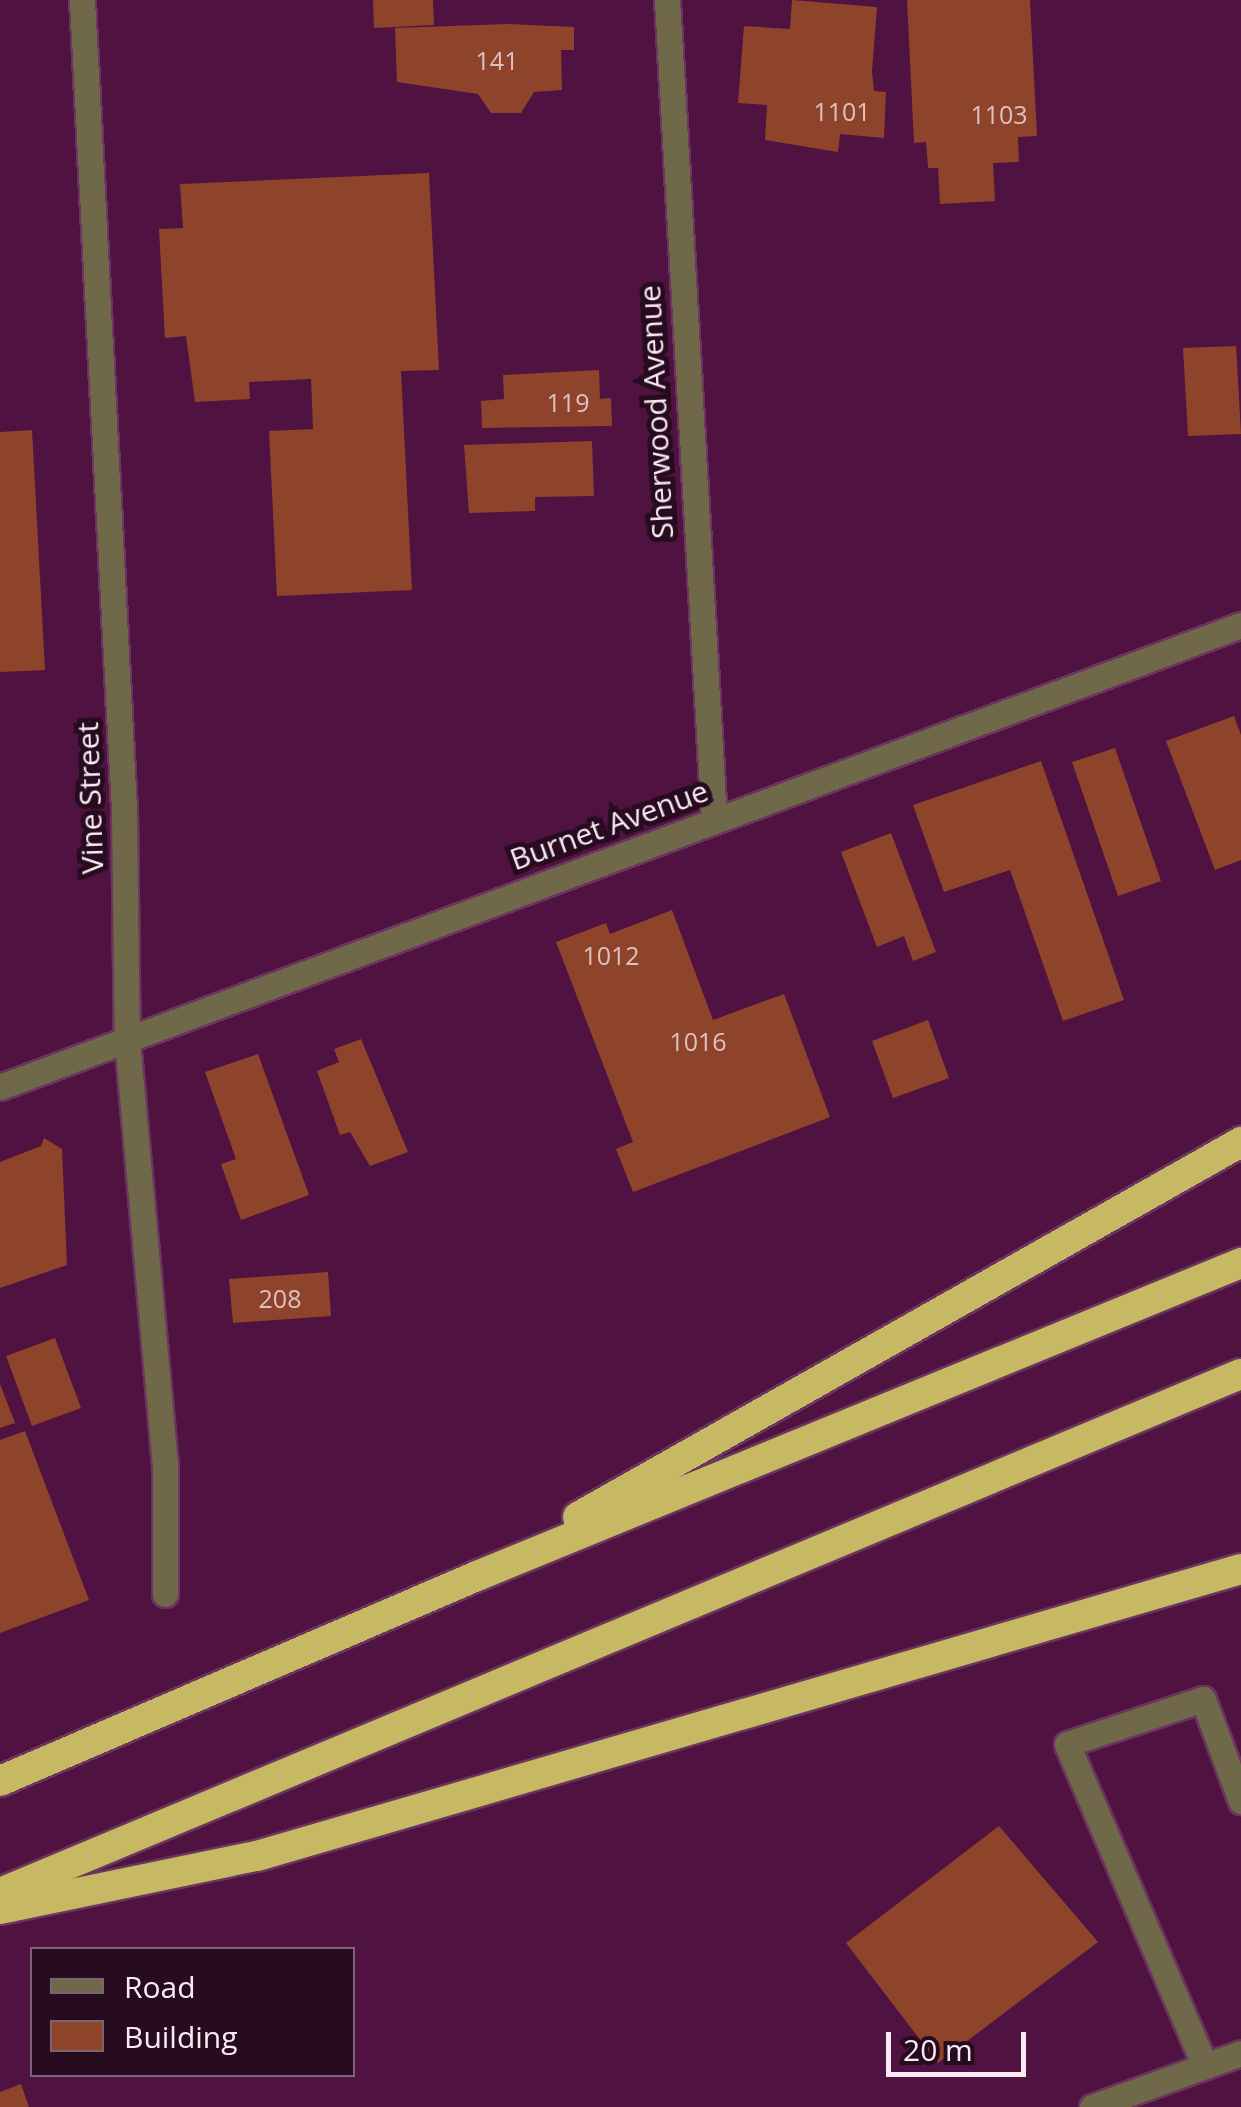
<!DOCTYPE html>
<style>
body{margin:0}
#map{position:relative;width:1241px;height:2107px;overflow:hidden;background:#501240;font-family:"Open Sans",sans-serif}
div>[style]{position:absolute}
.building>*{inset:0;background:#8e442b}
.roads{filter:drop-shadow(2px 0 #6b355d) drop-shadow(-2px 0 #6b355d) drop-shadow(0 2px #6b355d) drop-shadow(0 -2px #6b355d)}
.minor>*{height:25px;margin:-12.5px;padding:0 12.5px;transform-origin:12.5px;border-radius:12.5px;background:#6f6949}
.highway>*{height:30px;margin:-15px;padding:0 15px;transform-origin:15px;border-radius:15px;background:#c7b964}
span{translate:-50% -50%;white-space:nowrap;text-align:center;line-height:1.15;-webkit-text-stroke:10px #270c1f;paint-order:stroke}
.number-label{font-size:25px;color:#dfc0c2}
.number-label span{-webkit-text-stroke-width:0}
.street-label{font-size:30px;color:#faeaf4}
.legend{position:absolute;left:30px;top:1947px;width:325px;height:130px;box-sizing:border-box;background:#270c1f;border:2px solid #7b6574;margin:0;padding:12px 18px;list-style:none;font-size:30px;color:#faeaf4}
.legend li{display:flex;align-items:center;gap:20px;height:50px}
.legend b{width:50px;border:2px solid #7b6574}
.scale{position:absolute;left:886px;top:2032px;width:140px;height:45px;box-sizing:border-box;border:5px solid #faeaf4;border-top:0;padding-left:12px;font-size:30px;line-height:35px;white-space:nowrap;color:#faeaf4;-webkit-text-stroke:8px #270c1f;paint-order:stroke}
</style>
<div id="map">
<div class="building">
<div style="clip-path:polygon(373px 0,433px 0,434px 25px,374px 28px)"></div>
<div style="clip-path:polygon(792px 0,877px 7px,872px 71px,874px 91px,886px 92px,884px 138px,840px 134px,838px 152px,765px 140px,767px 105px,738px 103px,744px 26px,790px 29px)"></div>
<div style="clip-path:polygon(907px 0,1030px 0,1037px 136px,1018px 137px,1019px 162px,993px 163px,995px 201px,940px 204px,938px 168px,928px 168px,926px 142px,914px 143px)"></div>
<div style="clip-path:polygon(507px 24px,574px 27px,574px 50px,561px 50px,562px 90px,534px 92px,521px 113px,491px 113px,478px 94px,397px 82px,395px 28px)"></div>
<div style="clip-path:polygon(429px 173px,439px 370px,401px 371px,412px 590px,277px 596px,269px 431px,313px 429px,311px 379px,249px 382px,250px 399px,195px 402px,186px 336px,165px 338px,159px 229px,183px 228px,180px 184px)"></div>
<div style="clip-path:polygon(1236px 346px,1241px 434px,1188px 436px,1183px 348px)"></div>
<div style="clip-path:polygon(599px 370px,600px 399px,611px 398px,612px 426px,482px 428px,481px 401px,504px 399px,503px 375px)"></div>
<div style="clip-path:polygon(32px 430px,45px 670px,0 672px,0 432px)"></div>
<div style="clip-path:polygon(592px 441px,594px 496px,535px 497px,535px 511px,469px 513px,464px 445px)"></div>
<div style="clip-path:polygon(1234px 716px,1241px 735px,1241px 860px,1215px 870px,1166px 741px)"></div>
<div style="clip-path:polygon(1115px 748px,1161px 881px,1118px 896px,1072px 762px)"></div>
<div style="clip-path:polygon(1041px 761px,1124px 1000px,1063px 1021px,1010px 870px,944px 892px,913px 805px)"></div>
<div style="clip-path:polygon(891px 833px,936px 952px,913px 961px,904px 936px,877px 947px,841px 852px)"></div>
<div style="clip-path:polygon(672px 910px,713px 1020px,784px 994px,830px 1117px,633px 1192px,616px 1149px,633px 1142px,556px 942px,606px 923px,610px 934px)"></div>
<div style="clip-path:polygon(928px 1020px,949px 1078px,893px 1098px,872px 1041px)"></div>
<div style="clip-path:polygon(361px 1039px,408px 1152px,370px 1166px,350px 1132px,340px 1135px,317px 1071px,339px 1062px,334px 1049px)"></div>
<div style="clip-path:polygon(258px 1054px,309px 1195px,241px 1220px,221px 1164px,236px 1159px,205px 1072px)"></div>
<div style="clip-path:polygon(44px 1138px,62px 1149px,67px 1265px,0 1288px,0 1162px,41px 1146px)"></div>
<div style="clip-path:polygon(328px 1272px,331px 1316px,233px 1323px,229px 1279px)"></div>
<div style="clip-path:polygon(55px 1338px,81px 1408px,32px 1426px,6px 1356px)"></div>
<div style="clip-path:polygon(0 1384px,15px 1423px,0 1428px)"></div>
<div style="clip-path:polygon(25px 1431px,89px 1600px,0 1633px,0 1440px)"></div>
<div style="clip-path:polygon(999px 1826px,1098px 1942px,938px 2063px,846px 1943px)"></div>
<div style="clip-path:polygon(21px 2084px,29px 2107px,0 2107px,0 2092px)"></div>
</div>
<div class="roads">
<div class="minor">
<div style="left:82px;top:0;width:810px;rotate:87.03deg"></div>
<div style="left:124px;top:809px;width:231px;rotate:89.3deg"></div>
<div style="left:127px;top:1040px;width:425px;rotate:84.9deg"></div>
<div style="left:165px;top:1463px;width:131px;rotate:90deg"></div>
<div style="left:667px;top:0;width:822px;rotate:86.72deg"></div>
<div style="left:0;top:1087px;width:1324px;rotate:-20.42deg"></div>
<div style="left:1205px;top:2066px;width:350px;rotate:-113.2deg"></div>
<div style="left:1067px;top:1744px;width:143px;rotate:-18.3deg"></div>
<div style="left:1203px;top:1699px;width:109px;rotate:69.6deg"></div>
<div style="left:1092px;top:2107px;width:158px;rotate:-19.9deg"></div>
</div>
<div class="highway">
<div style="left:578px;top:1517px;width:762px;rotate:-29.49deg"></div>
<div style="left:0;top:1781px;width:519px;rotate:-23.26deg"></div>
<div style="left:477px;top:1576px;width:826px;rotate:-22.28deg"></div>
<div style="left:0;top:1893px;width:1345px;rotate:-22.7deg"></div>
<div style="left:0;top:1909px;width:262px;rotate:-11.7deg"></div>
<div style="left:257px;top:1856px;width:1025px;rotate:-16.26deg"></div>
</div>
</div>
<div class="number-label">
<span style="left:497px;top:60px">141</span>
<span style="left:842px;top:111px">1101</span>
<span style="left:999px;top:114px">1103</span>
<span style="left:568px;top:402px">119</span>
<span style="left:611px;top:955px">1012</span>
<span style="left:698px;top:1041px">1016</span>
<span style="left:280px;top:1298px">208</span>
</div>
<div class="street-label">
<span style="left:656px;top:412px;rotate:-93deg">Sherwood Avenue</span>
<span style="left:90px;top:798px;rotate:-92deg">Vine Street</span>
<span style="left:609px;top:825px;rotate:-20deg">Burnet Avenue</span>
</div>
<ul class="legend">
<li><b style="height:12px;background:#6f6949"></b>Road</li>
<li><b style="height:28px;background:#8e442b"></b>Building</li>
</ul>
<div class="scale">20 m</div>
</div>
